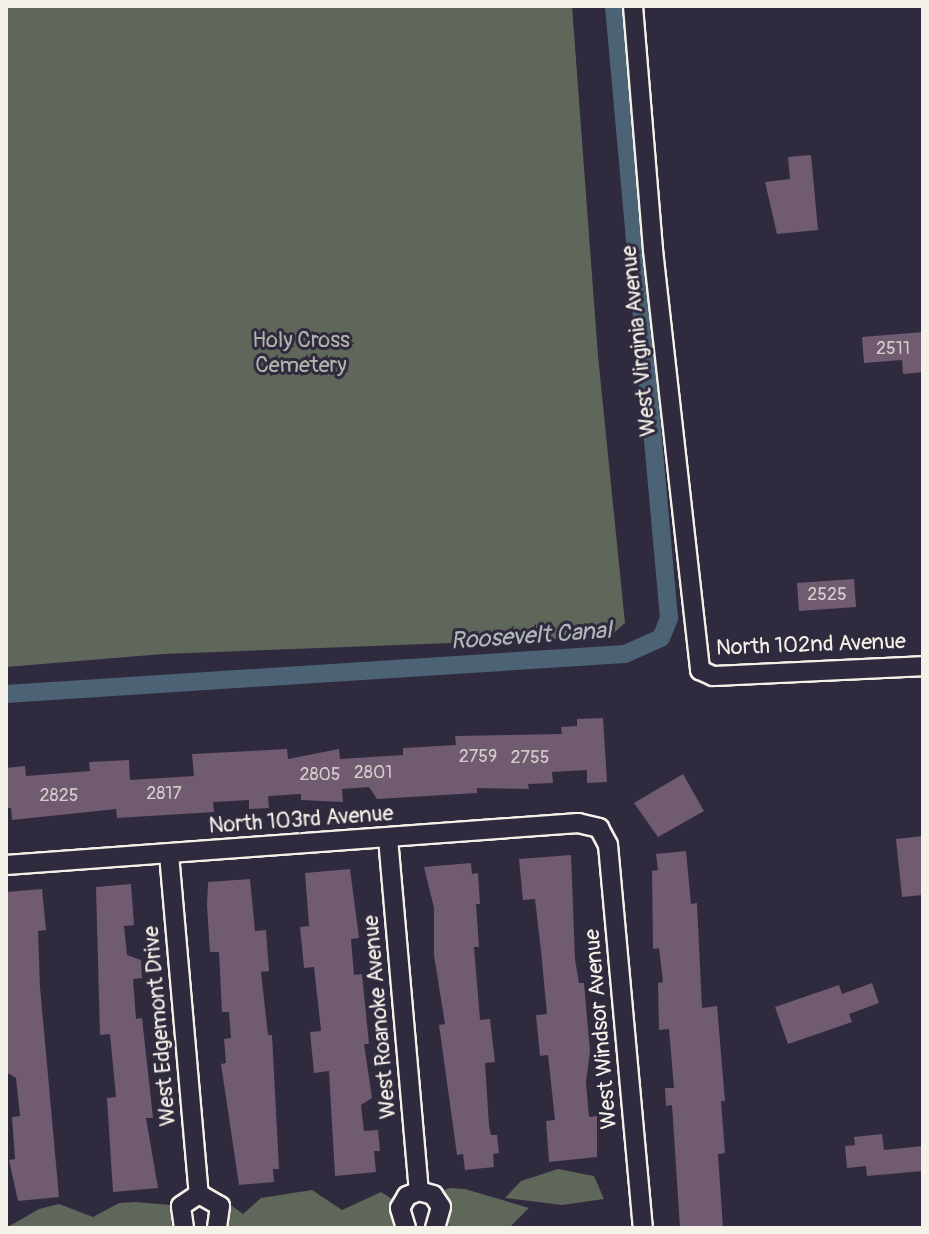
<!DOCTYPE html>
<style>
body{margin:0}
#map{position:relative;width:929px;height:1234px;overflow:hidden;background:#2f2a3d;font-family:Pangolin,sans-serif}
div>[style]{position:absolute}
.green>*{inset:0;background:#5f675b}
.canal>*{height:18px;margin:-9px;padding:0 9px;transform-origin:9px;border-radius:9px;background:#4c6376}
.building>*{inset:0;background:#705b71}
.roads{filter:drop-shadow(2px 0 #f4f1e8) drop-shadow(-2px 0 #f4f1e8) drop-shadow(0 2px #f4f1e8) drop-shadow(0 -2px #f4f1e8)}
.minor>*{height:18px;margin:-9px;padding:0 9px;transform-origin:9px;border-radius:9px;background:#2f2a3d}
span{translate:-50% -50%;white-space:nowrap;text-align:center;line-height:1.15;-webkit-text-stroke:6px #2f2a3d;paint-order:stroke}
.number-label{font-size:18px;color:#d3ccca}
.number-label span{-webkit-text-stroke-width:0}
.park-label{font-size:22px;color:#b1b3a9}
.street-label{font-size:22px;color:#f4f1e8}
.water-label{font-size:24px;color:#b1b8ba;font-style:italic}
.frame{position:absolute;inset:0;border:8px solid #f4f1e8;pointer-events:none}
</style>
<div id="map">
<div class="green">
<div style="clip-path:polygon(6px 6px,572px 6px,598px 356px,625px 623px,609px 637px,163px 654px,6px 667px)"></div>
<div style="clip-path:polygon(558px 1169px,594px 1176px,604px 1199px,562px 1205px,505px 1198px,521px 1181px)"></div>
<div style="clip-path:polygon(450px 1188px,465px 1189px,529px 1208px,509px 1228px,454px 1228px,448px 1225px,450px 1206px,444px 1190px)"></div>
<div style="clip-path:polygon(312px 1190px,342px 1210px,381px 1192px,392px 1199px,394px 1228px,228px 1228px,228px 1203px,243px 1214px,261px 1198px)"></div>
<div style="clip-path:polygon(136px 1202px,170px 1205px,172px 1228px,6px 1228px,39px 1209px,59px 1204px,93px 1217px,119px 1203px)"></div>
</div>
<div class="canal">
<div style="left:6px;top:694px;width:620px;rotate:-3.7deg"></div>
<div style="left:625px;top:654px;width:39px;rotate:-24deg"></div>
<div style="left:661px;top:638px;width:22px;rotate:-68deg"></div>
<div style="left:669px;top:618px;width:614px;rotate:-95.14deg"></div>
</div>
<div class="building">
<div style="clip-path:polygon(811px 155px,818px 230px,777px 234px,765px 182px,790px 179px,788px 157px)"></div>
<div style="clip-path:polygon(923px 332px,923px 372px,903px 374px,902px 360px,864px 363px,862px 337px)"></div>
<div style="clip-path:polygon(854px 579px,856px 607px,799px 611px,797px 583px)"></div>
<div style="clip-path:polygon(603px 718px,607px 782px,587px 783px,587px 770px,552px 772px,553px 783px,528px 784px,529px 789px,477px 788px,477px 793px,377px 799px,369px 787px,342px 789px,343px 802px,301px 800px,301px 794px,268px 796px,269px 808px,249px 809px,249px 800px,213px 802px,214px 812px,117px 818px,116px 809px,12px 820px,11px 808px,6px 808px,6px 768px,25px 766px,26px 776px,90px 771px,89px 762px,129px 760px,130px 780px,194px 776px,192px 754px,287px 749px,288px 759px,339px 749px,340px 759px,403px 755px,403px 748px,456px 745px,455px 736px,562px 734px,561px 727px,577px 726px,577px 719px)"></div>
<div style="clip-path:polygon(683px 774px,704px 811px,658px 837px,634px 803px)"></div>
<div style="clip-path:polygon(923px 836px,923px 895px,902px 897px,896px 839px)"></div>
<div style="clip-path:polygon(686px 851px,691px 904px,697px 903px,702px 1008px,717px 1006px,725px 1101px,721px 1101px,725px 1153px,718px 1154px,723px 1228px,680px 1228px,672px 1105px,666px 1106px,665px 1088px,674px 1088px,669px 1029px,659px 1030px,658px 983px,663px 982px,659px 948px,653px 949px,652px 871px,658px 870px,656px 854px)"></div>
<div style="clip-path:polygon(571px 855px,575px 959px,579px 983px,584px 983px,590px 1051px,586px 1082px,589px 1117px,597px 1116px,597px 1157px,549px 1162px,546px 1121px,555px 1120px,548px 1055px,540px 1056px,536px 1015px,547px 1014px,541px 951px,535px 899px,523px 900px,519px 859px)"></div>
<div style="clip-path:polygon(471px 863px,472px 874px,478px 873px,480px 904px,476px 904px,479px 947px,474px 947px,480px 1020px,490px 1019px,495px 1062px,485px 1063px,489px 1126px,491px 1135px,497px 1135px,499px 1153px,493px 1154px,494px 1167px,465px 1170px,463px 1154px,457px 1155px,441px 1039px,439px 1025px,445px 1024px,434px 955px,434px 908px,424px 867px)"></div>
<div style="clip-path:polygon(350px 869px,359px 938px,351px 939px,354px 975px,362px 974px,369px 1044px,364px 1044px,372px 1098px,361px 1105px,364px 1131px,378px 1130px,380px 1151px,374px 1151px,376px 1172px,335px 1176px,329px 1071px,314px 1073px,310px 1032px,321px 1031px,314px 967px,304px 968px,300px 927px,309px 926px,305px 873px)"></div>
<div style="clip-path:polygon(250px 879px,255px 931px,266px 930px,269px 971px,261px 972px,268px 1035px,272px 1035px,279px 1169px,273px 1169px,274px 1182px,239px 1185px,221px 1064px,226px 1063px,224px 1039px,231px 1038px,229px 1012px,222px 1012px,219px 952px,210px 952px,207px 906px,208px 882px)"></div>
<div style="clip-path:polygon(131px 884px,134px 925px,124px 926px,127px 955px,141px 960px,142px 978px,133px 979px,136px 1019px,142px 1018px,153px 1118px,146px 1118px,158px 1188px,113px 1192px,107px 1098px,116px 1097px,110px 1034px,100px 1035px,96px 887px)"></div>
<div style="clip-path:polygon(42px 889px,46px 930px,38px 931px,40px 987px,59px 1197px,18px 1201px,9px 1160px,15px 1159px,12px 1117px,20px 1116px,16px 1078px,6px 1072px,6px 892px)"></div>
<div style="clip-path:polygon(872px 983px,879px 1003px,849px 1014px,852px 1022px,788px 1044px,775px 1007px,839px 985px,842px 994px)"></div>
<div style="clip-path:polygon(882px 1134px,884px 1150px,923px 1146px,923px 1171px,867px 1176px,866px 1166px,847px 1168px,845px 1146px,855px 1145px,854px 1137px)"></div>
</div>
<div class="roads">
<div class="minor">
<div style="left:633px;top:6px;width:245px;rotate:85.3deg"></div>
<div style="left:653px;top:250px;width:423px;rotate:83.6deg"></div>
<div style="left:700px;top:670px;width:14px;rotate:25deg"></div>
<div style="left:713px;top:676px;width:210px;rotate:-2.7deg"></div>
<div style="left:388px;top:838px;width:354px;rotate:85deg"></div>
<div style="left:169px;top:854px;width:341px;rotate:85deg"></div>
<div style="left:6px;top:865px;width:574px;rotate:-4.2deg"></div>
<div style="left:578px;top:823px;width:22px;rotate:13deg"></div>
<div style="left:599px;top:828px;width:19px;rotate:62deg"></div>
<div style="left:608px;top:845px;width:385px;rotate:84.8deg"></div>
<div style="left:184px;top:1228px;width:22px;rotate:-98deg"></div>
<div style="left:181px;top:1206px;width:22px;rotate:-34deg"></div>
<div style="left:199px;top:1194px;width:24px;rotate:30deg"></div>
<div style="left:220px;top:1206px;width:22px;rotate:98deg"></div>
<div style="left:406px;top:1228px;width:21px;rotate:-107deg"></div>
<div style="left:400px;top:1208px;width:14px;rotate:-60deg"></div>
<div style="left:407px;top:1196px;width:13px;rotate:-23deg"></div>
<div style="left:419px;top:1191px;width:15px;rotate:16deg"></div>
<div style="left:433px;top:1195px;width:14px;rotate:56deg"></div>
<div style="left:441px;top:1207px;width:22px;rotate:106deg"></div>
</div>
</div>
<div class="number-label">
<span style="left:893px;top:349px">2511</span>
<span style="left:827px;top:595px">2525</span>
<span style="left:478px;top:757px">2759</span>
<span style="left:530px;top:758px">2755</span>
<span style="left:373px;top:773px">2801</span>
<span style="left:320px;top:775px">2805</span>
<span style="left:164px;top:794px">2817</span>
<span style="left:59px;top:796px">2825</span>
</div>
<div class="park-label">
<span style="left:301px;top:353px">Holy Cross<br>Cemetery</span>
</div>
<div class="street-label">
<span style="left:639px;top:341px;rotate:-96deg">West Virginia Avenue</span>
<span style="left:811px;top:645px;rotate:-2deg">North 102nd Avenue</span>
<span style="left:301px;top:820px;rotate:-4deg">North 103rd Avenue</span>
<span style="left:380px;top:1017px;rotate:-95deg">West Roanoke Avenue</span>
<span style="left:160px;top:1026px;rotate:-95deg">West Edgemont Drive</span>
<span style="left:601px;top:1029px;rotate:-95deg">West Windsor Avenue</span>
</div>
<div class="water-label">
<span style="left:531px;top:636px;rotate:-4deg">Roosevelt Canal</span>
</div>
<div class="frame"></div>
</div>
